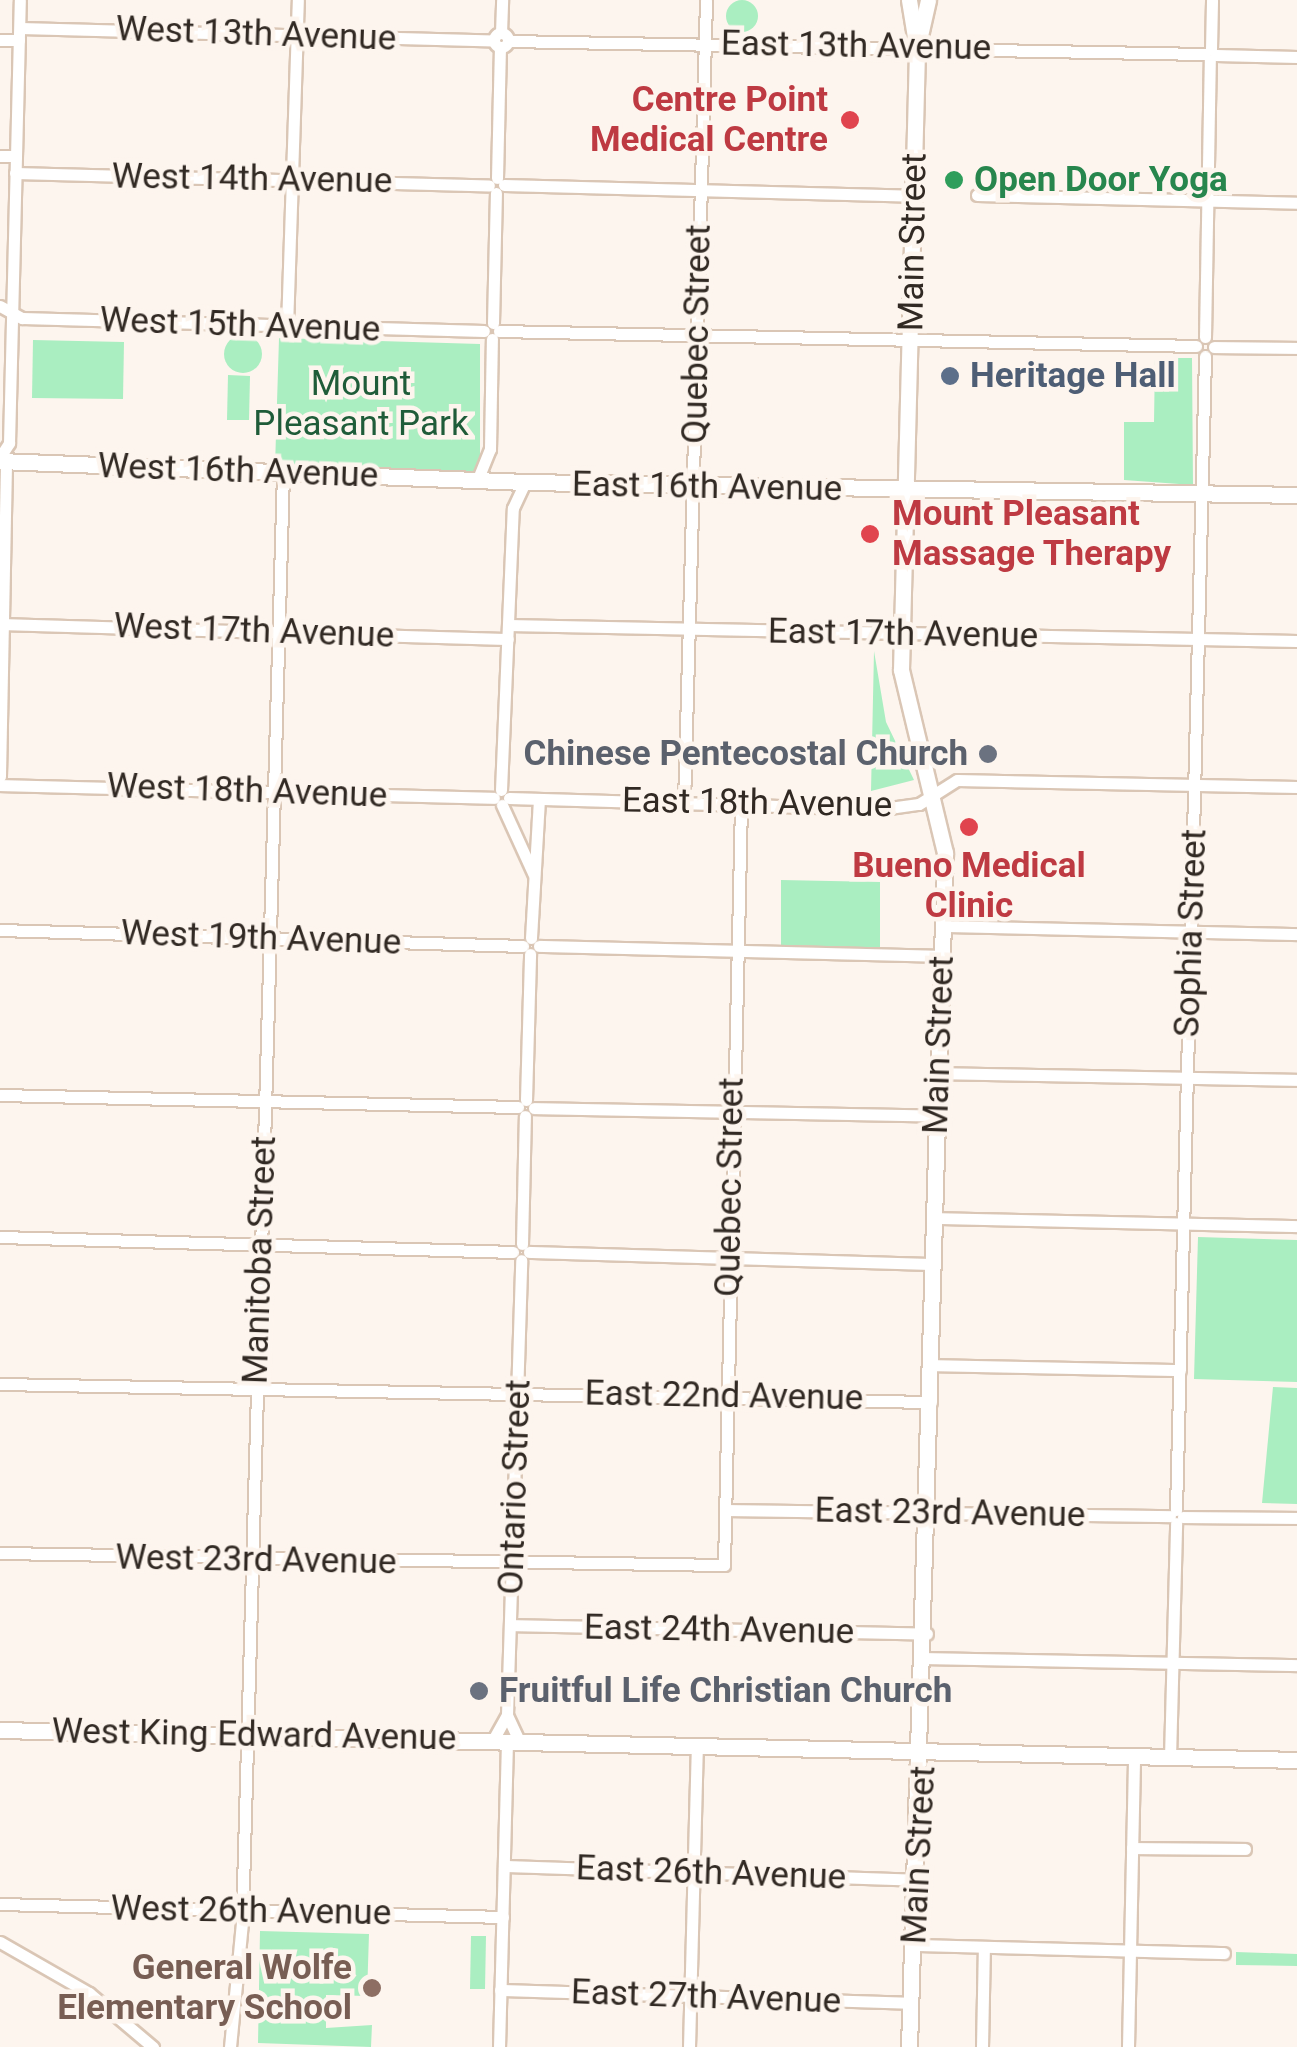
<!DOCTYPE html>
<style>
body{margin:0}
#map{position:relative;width:1297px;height:2047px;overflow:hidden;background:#fdf5ee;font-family:Roboto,sans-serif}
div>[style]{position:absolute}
.green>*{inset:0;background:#aaeec1}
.round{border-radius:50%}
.roads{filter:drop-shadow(2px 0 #dac6b5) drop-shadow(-2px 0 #dac6b5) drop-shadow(0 2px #dac6b5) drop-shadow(0 -2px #dac6b5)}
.street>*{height:11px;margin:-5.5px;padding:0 5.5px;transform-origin:5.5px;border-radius:5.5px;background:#fff}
.street>.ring{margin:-5.5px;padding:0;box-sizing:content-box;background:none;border:11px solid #fff;border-radius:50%}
.secondary>*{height:15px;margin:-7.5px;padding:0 7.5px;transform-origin:7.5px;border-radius:7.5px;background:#fff}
.dots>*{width:28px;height:28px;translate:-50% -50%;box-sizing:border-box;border:5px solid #fdf5ee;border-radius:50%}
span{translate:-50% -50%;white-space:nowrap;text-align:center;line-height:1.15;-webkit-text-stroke:9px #fdf5ee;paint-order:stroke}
.street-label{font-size:35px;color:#312923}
.health-label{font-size:35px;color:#be3a42;font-weight:700}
.right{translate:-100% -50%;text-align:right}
.left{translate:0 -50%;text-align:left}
.leisure-label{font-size:35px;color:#27864d;font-weight:700}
.service-label{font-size:35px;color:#4e5e75;font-weight:700}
.park-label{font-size:35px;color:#1f5c39}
.worship-label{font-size:35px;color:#5b616d;font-weight:700}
.education-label{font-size:35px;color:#785e54;font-weight:700}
</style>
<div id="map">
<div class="green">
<div class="round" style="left:726px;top:0;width:32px;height:32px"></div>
<div class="round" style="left:224px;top:335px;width:38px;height:38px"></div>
<div style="clip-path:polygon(279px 338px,480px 344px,480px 472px,275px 466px)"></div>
<div style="clip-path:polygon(33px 340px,124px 342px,123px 399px,32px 398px)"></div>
<div style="clip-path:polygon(1155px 358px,1192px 358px,1193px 485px,1124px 480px,1124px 422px,1154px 422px)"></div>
<div style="clip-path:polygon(228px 375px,250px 376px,249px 420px,227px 420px)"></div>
<div style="clip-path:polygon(874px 651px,886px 722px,914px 780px,871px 791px)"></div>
<div style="clip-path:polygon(781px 880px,880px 882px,880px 948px,781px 945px)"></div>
<div style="clip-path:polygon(1198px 1237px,1297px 1240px,1297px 1382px,1194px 1379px)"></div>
<div style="clip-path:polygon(1273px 1387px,1297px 1388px,1297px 1504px,1262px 1503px)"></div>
<div style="clip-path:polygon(260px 1931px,369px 1934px,367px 1996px,326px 1995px,326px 2028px,372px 2025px,371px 2047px,258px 2043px)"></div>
<div style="clip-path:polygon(471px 1936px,486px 1936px,485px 1989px,470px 1989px)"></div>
<div style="clip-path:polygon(1236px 1952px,1297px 1954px,1297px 1966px,1236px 1965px)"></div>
</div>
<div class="roads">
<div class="street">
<div style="left:20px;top:28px;width:473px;rotate:1.5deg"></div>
<div class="ring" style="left:494px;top:33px;width:3px;height:3px"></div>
<div style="left:501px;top:33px;width:33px;rotate:-88deg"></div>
<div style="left:0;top:40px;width:19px"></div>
<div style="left:508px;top:41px;width:697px;rotate:1.07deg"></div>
<div style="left:1211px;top:49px;width:49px;rotate:-88.8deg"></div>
<div style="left:1216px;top:55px;width:81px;rotate:1.4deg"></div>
<div style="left:0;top:156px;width:16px"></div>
<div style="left:15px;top:173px;width:474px;rotate:1.5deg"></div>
<div style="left:497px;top:178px;width:130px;rotate:-88.7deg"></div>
<div style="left:504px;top:185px;width:409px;rotate:1.5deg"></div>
<div style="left:977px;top:195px;width:320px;rotate:1.4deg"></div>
<div style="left:0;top:306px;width:25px;rotate:29deg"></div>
<div style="left:22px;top:318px;width:462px;rotate:1.6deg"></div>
<div style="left:493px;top:323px;width:130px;rotate:-88.7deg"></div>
<div style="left:287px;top:327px;width:327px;rotate:-88.1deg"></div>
<div style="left:499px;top:331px;width:697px;rotate:1.23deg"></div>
<div style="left:1205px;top:337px;width:277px;rotate:-89deg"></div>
<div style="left:1214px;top:347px;width:83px;rotate:0.7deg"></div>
<div style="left:0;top:457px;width:17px;rotate:-57deg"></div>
<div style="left:9px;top:443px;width:443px;rotate:-88.6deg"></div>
<div style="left:477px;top:481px;width:35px;rotate:-68deg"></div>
<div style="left:490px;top:449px;width:110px;rotate:-89deg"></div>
<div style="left:0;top:624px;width:508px;rotate:1.69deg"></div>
<div style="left:508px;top:625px;width:789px;rotate:1.16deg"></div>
<div style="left:0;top:776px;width:314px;rotate:-88.9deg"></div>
<div style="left:0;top:785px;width:494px;rotate:1.5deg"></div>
<div style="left:501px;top:790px;width:282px;rotate:-87.6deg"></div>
<div style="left:513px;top:508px;width:29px;rotate:-65deg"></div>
<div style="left:509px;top:798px;width:373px;rotate:1.7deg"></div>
<div style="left:882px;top:809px;width:37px;rotate:-8deg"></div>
<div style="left:919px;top:804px;width:45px;rotate:-32.3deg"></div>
<div style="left:957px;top:780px;width:340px;rotate:1.2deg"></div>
<div style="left:684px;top:803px;width:803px;rotate:-88.43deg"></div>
<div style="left:502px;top:805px;width:75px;rotate:65.5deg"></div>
<div style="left:942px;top:926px;width:355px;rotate:1.3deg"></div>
<div style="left:0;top:930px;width:523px;rotate:1.75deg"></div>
<div style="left:531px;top:938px;width:139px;rotate:-86.7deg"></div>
<div style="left:539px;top:946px;width:402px;rotate:1.4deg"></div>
<div style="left:938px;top:1073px;width:359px;rotate:1.1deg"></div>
<div style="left:0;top:1095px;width:518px;rotate:1.33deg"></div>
<div style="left:526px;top:1100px;width:146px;rotate:-88.4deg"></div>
<div style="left:534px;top:1108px;width:403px;rotate:1.1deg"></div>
<div style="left:935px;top:1218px;width:362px;rotate:1.3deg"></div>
<div style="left:0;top:1237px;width:513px;rotate:1.67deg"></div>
<div style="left:522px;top:1244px;width:128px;rotate:-88.7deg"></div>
<div style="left:529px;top:1252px;width:404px;rotate:1.7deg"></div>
<div style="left:931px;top:1365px;width:249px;rotate:1.2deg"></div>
<div style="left:0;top:1384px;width:931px;rotate:1.11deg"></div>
<div style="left:730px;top:1510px;width:440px;rotate:0.8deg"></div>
<div style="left:1176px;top:1510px;width:1154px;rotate:-88.56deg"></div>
<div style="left:1183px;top:1517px;width:114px;rotate:0.5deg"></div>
<div style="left:0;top:1553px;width:724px;rotate:0.95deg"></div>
<div style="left:724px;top:1565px;width:760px;rotate:-88.72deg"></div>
<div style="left:511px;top:1625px;width:416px;rotate:1.2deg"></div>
<div style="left:927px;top:1658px;width:370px;rotate:1.1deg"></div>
<div style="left:507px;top:1715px;width:29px;rotate:65deg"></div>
<div style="left:493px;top:1740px;width:29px;rotate:-61deg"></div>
<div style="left:507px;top:1715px;width:455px;rotate:-88.2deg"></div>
<div style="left:1170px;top:1758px;width:235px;rotate:-88.5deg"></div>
<div style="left:1132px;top:1848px;width:113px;rotate:0.5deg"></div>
<div style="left:504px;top:1866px;width:414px;rotate:1.9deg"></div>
<div style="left:0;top:1904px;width:503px;rotate:1.48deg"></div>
<div style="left:0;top:1942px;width:103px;rotate:29.8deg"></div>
<div style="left:89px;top:1993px;width:84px;rotate:40.2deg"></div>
<div style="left:914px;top:1945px;width:310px;rotate:1.5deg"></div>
<div style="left:500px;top:1990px;width:411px;rotate:1.8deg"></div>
<div style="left:230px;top:2047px;width:126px;rotate:-84.5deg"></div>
<div style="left:242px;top:1922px;width:1451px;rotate:-88.38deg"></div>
<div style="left:499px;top:2047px;width:306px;rotate:-88.5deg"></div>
<div style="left:689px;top:2047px;width:301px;rotate:-88.5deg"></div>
<div style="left:982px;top:2047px;width:100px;rotate:-88.9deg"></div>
<div style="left:1128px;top:2047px;width:290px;rotate:-88.8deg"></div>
</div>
<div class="secondary">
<div style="left:917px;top:49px;width:50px;rotate:-77.3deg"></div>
<div style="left:0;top:461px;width:525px;rotate:2.29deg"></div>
<div style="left:525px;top:482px;width:772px;rotate:0.96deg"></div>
<div style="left:0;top:1730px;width:825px;rotate:1.32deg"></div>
<div style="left:743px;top:1747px;width:554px;rotate:1.34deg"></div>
<div style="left:909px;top:2047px;width:1195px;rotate:-88.27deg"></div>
<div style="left:945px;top:853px;width:188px;rotate:-103.5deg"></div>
<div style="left:901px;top:670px;width:621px;rotate:-88.52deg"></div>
<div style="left:917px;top:49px;width:50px;rotate:-99.3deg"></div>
</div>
</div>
<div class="dots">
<div style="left:850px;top:120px;background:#e0444e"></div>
<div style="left:954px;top:180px;background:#2e9e5b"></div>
<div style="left:950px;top:376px;background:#5c6f8a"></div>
<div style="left:870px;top:534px;background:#e0444e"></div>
<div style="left:988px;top:754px;background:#6b7280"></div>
<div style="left:969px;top:827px;background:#e0444e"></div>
<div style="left:479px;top:1691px;background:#6b7280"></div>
<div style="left:372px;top:1988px;background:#8d6e63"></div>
</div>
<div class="street-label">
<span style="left:256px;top:34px;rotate:2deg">West 13th Avenue</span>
<span style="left:856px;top:46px;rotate:1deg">East 13th Avenue</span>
<span style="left:252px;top:179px;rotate:1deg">West 14th Avenue</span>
<span style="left:913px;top:242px;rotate:-89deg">Main Street</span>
<span style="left:240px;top:325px;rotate:2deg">West 15th Avenue</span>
<span style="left:697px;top:334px;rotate:-89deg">Quebec Street</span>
<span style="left:238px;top:471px;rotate:2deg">West 16th Avenue</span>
<span style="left:707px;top:487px;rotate:1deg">East 16th Avenue</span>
<span style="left:254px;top:631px;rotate:2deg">West 17th Avenue</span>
<span style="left:903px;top:634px;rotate:1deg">East 17th Avenue</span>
<span style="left:247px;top:791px;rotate:2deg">West 18th Avenue</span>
<span style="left:757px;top:803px;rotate:1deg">East 18th Avenue</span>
<span style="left:1191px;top:933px;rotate:-88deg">Sophia Street</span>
<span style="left:261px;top:938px;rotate:2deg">West 19th Avenue</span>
<span style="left:939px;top:1045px;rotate:-88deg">Main Street</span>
<span style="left:730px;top:1187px;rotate:-89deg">Quebec Street</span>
<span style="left:260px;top:1260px;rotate:-88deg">Manitoba Street</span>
<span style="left:724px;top:1396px;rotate:1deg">East 22nd Avenue</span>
<span style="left:515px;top:1487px;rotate:-88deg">Ontario Street</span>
<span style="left:950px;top:1513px;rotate:1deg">East 23rd Avenue</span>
<span style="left:256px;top:1560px;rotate:1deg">West 23rd Avenue</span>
<span style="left:719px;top:1630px;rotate:1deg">East 24th Avenue</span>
<span style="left:254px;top:1735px;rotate:1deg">West King Edward Avenue</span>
<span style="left:919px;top:1855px;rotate:-87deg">Main Street</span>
<span style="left:711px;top:1873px;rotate:2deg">East 26th Avenue</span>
<span style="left:251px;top:1911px;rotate:1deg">West 26th Avenue</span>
<span style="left:706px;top:1997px;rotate:2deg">East 27th Avenue</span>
</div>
<div class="health-label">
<span class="right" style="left:828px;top:120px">Centre Point<br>Medical Centre</span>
<span class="left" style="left:892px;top:534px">Mount Pleasant<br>Massage Therapy</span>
<span style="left:969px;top:886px">Bueno Medical<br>Clinic</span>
</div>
<div class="leisure-label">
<span class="left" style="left:974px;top:180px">Open Door Yoga</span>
</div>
<div class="service-label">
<span class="left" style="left:970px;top:376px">Heritage Hall</span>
</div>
<div class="park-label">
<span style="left:361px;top:404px">Mount<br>Pleasant Park</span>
</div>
<div class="worship-label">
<span class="right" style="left:968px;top:754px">Chinese Pentecostal Church</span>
<span class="left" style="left:499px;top:1691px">Fruitful Life Christian Church</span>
</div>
<div class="education-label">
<span class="right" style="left:352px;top:1988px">General Wolfe<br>Elementary School</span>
</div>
</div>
